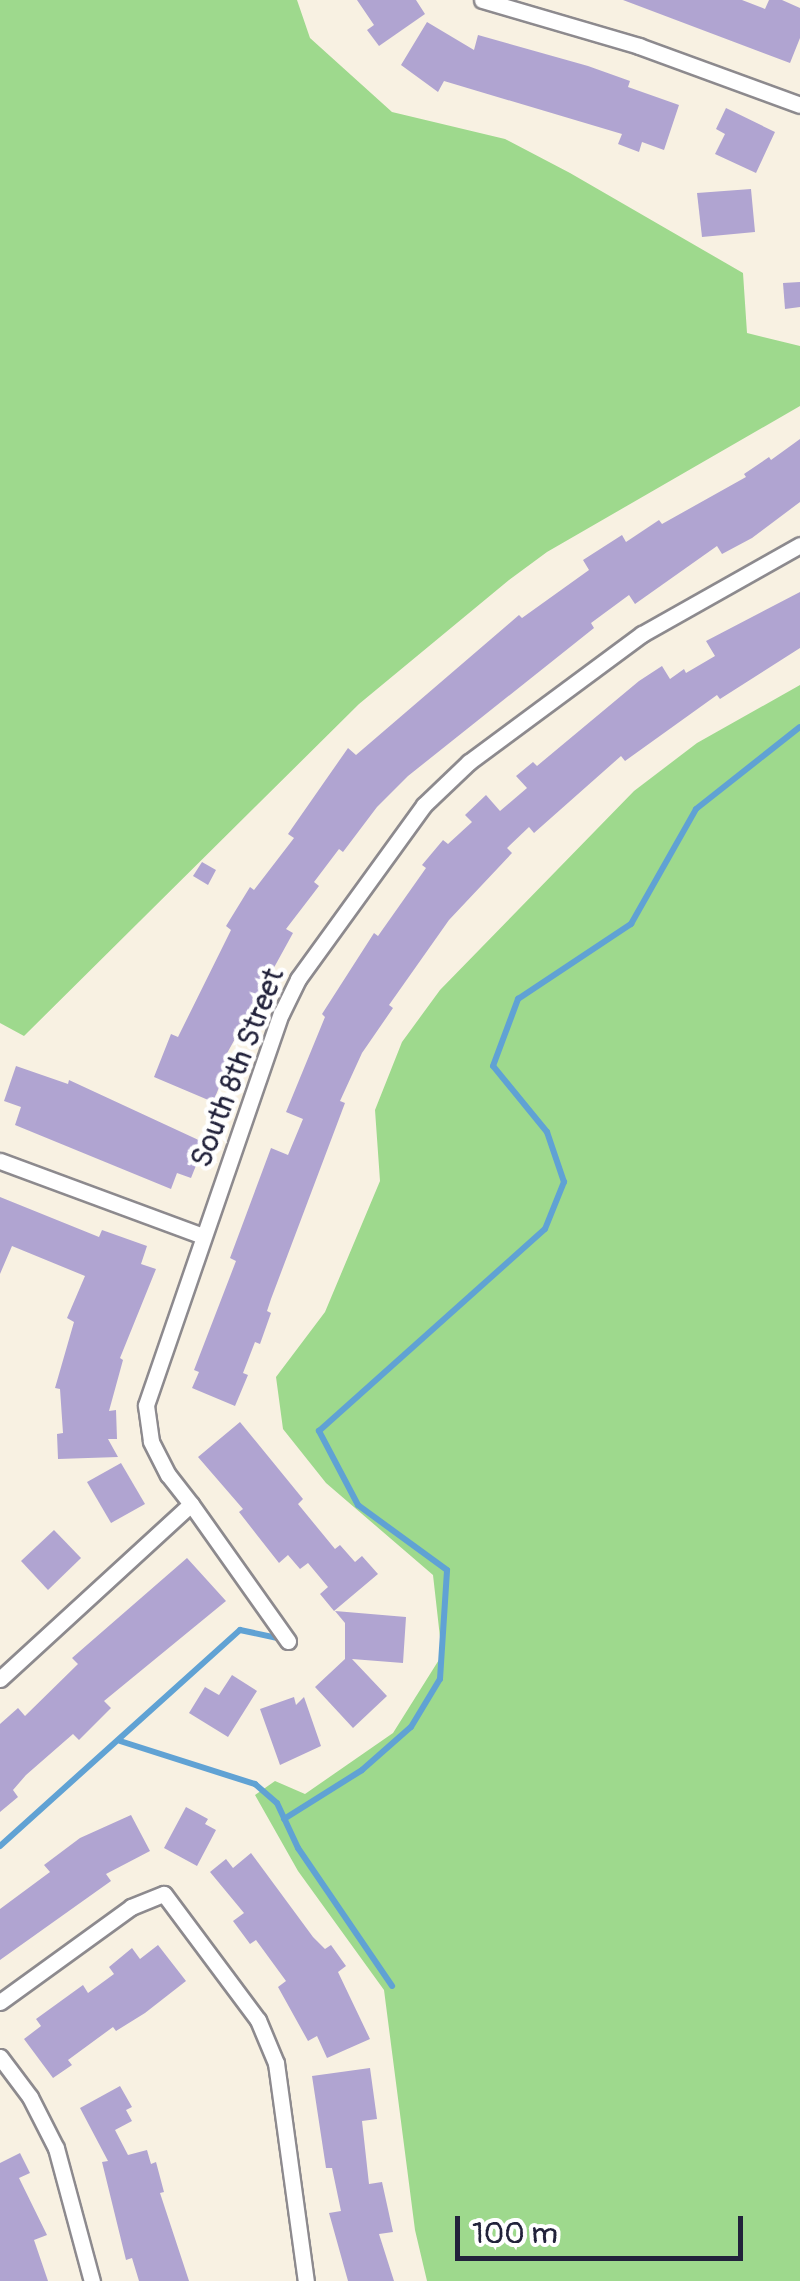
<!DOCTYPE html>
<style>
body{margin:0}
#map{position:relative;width:800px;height:2281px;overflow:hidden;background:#f8f1e2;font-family:Pangolin,sans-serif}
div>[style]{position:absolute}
.green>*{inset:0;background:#9ed98d}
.stream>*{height:6px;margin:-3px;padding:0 3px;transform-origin:3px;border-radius:3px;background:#60a2d4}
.building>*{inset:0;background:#b0a4d1}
.roads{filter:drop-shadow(2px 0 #8d8a8e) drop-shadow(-2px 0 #8d8a8e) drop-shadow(0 2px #8d8a8e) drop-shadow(0 -2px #8d8a8e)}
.minor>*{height:15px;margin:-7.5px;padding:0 7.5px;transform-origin:7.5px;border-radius:7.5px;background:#fff}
span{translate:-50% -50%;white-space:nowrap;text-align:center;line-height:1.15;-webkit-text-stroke:9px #fff;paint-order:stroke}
.street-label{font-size:30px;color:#22223b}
.scale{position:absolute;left:455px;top:2216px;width:288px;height:45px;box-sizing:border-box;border:5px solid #22223b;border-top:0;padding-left:12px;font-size:30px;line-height:35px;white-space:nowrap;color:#22223b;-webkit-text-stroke:8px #fff;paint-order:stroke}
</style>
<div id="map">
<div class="green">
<div style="clip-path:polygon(0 0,297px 0,310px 38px,392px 112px,505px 139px,570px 173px,743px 273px,747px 333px,800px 346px,800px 406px,547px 552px,509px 580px,359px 704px,24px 1036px,0 1023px)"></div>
<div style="clip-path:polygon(800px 685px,800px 2281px,427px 2281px,415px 2230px,384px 1990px,298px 1871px,255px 1795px,275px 1781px,305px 1794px,393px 1733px,442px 1655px,433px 1575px,326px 1483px,283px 1429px,276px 1377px,325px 1312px,380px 1181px,375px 1110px,402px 1042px,440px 990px,634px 791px,697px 743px)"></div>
</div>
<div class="stream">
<div style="left:120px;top:1741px;width:142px;rotate:17.7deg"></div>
<div style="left:255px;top:1784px;width:29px;rotate:41deg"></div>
<div style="left:277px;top:1803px;width:50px;rotate:65deg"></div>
<div style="left:298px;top:1848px;width:167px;rotate:55.7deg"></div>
<div style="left:284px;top:1819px;width:92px;rotate:-32.1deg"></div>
<div style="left:362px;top:1770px;width:65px;rotate:-41.3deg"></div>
<div style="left:411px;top:1727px;width:56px;rotate:-58.9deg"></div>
<div style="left:440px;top:1679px;width:109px;rotate:-86.3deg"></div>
<div style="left:447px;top:1570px;width:110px;rotate:-143.9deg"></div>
<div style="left:358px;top:1505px;width:84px;rotate:-117.8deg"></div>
<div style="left:319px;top:1431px;width:303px;rotate:-41.8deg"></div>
<div style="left:545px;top:1229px;width:51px;rotate:-68deg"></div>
<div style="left:564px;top:1182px;width:53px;rotate:-108.8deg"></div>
<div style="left:547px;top:1132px;width:85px;rotate:-129.3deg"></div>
<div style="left:493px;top:1066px;width:72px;rotate:-69.5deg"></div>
<div style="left:518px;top:999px;width:136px;rotate:-33.6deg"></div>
<div style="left:631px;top:924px;width:132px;rotate:-60.5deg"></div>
<div style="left:696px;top:809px;width:132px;rotate:-38.3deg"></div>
<div style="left:0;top:1846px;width:323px;rotate:-42deg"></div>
<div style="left:240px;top:1630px;width:43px;rotate:12.1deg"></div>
</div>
<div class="building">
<div style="clip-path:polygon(357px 0,416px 0,425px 14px,379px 46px,367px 30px,374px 25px)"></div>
<div style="clip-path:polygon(623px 0,742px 0,765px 9px,769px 0,782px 0,800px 8px,800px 38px,790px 63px)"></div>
<div style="clip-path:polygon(427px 22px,474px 50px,478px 35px,588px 66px,630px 81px,628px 87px,679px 105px,664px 150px,642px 142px,639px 152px,618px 144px,622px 134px,444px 81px,438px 92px,401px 65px)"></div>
<div style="clip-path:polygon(726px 108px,775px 132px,756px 173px,715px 154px,725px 134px,716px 129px)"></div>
<div style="clip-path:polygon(751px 189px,755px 232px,702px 237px,697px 193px)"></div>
<div style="clip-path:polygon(800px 282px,800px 307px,785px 309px,783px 283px)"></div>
<div style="clip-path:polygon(800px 439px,800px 502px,752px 538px,722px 554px,717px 546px,635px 604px,629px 595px,591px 623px,594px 628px,408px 776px,377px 807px,343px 852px,339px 849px,314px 882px,319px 886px,286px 929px,293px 933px,225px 1057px,229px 1058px,225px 1073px,213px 1102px,154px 1077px,171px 1034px,178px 1037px,231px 930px,226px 926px,250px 887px,254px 890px,294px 838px,288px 834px,348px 748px,356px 755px,519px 615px,522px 618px,589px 570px,583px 560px,622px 535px,626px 542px,659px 520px,662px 524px,746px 477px,744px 474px,769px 457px,771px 460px)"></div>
<div style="clip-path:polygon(800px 592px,800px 648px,720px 699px,717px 695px,625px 761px,621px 756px,534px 833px,529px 827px,507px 848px,512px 853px,449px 920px,389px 1005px,393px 1008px,362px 1053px,340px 1101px,345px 1103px,271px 1299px,267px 1311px,271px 1313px,260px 1344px,255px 1342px,243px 1373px,248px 1375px,235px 1406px,192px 1388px,199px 1372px,194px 1370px,236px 1261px,230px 1258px,271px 1148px,288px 1155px,303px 1119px,286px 1112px,325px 1017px,322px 1014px,374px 933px,378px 936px,426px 868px,422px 865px,443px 840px,448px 844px,472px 822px,465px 815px,486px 795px,500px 811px,527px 788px,516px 776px,533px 762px,537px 766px,639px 681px,662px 666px,670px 679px,684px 669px,686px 673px,715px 656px,706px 641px)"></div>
<div style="clip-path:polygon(202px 862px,216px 870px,208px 885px,193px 876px)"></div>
<div style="clip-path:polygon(16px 1066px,68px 1084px,69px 1080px,205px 1143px,191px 1178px,177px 1173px,171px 1189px,15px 1125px,21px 1107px,4px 1101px)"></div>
<div style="clip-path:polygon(0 1197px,99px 1237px,102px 1230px,147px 1246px,141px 1264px,156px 1269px,120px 1358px,123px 1360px,109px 1411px,116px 1410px,117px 1439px,108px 1439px,118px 1457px,58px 1459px,57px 1434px,63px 1433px,60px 1389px,55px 1388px,74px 1322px,67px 1318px,85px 1276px,12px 1246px,0 1274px)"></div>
<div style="clip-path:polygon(240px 1422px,303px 1499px,298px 1504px,335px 1549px,340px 1545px,355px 1562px,362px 1556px,378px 1574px,334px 1611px,320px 1594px,328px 1587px,308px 1563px,300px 1569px,288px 1555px,279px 1563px,239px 1512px,243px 1509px,198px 1457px)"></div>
<div style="clip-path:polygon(121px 1463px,145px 1504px,111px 1523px,87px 1482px)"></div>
<div style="clip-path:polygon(54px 1530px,81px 1558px,48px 1590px,21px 1561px)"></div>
<div style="clip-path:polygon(187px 1558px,226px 1601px,104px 1701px,111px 1708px,79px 1740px,73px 1734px,26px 1775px,13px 1790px,18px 1797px,0 1812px,0 1724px,18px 1708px,25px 1716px,78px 1664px,72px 1658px)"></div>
<div style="clip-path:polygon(335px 1611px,406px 1617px,403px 1663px,352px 1659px,387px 1696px,353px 1728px,315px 1687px,345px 1659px,345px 1623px)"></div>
<div style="clip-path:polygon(232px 1675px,257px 1691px,228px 1737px,189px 1713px,205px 1687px,219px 1695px)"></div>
<div style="clip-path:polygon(294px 1697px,296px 1705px,304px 1697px,321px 1746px,280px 1765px,260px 1709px)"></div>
<div style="clip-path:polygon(186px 1807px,208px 1819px,205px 1824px,216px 1830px,197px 1866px,164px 1848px)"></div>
<div style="clip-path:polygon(131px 1815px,150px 1851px,106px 1874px,111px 1881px,0 1960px,0 1909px,50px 1872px,44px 1865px,80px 1838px)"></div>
<div style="clip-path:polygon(251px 1853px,313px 1937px,325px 1949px,331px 1945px,346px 1966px,338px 1972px,370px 2039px,327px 2058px,317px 2036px,308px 2041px,278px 1987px,286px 1981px,256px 1940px,250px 1944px,233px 1921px,244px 1913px,210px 1872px,226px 1859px,233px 1868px)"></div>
<div style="clip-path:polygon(158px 1945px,186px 1981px,145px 2013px,116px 2031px,113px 2027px,68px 2060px,72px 2065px,53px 2078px,24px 2039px,41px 2026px,36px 2019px,83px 1985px,88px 1993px,114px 1974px,109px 1967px,132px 1948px,140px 1959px)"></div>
<div style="clip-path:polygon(370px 2068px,377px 2119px,362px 2121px,369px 2184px,382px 2182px,393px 2232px,379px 2234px,394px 2281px,348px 2281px,329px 2213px,341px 2211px,332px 2168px,326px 2168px,312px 2076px)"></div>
<div style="clip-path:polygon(120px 2086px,132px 2107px,126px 2110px,132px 2121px,115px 2130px,128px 2155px,147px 2150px,151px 2164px,156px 2162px,164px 2192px,160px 2193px,189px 2281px,139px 2281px,132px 2258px,126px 2260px,102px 2162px,108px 2161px,80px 2108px)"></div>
<div style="clip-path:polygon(20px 2153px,30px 2173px,19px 2178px,47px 2235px,34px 2240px,48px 2281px,0 2281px,0 2163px)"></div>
</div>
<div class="roads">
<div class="minor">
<div style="left:482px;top:0;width:164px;rotate:16.3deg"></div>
<div style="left:639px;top:46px;width:171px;rotate:20.1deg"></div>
<div style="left:0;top:1161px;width:216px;rotate:20.3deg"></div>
<div style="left:191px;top:1504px;width:168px;rotate:54.7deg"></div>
<div style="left:0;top:1679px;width:259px;rotate:-42.5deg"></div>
<div style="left:191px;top:1504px;width:37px;rotate:-128deg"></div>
<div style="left:168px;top:1475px;width:38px;rotate:-117deg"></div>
<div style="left:151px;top:1441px;width:36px;rotate:-98deg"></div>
<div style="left:146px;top:1405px;width:414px;rotate:-71deg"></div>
<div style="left:281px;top:1014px;width:39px;rotate:-64deg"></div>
<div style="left:298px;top:979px;width:215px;rotate:-54.1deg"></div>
<div style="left:424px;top:805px;width:62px;rotate:-43.7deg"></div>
<div style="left:469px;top:762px;width:215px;rotate:-36.5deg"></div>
<div style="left:642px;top:634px;width:181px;rotate:-29.4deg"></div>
<div style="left:0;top:2002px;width:162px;rotate:-35.9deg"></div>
<div style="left:131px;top:1907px;width:35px;rotate:-22deg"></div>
<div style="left:164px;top:1894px;width:157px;rotate:53.3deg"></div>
<div style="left:258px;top:2020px;width:47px;rotate:67.3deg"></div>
<div style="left:276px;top:2063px;width:220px;rotate:82.2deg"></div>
<div style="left:0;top:2057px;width:50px;rotate:53.1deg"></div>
<div style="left:30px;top:2097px;width:57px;rotate:63deg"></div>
<div style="left:56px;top:2148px;width:138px;rotate:74.9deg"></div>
</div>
</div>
<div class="street-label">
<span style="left:238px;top:1068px;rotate:-69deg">South 8th Street</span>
</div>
<div class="scale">100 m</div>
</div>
